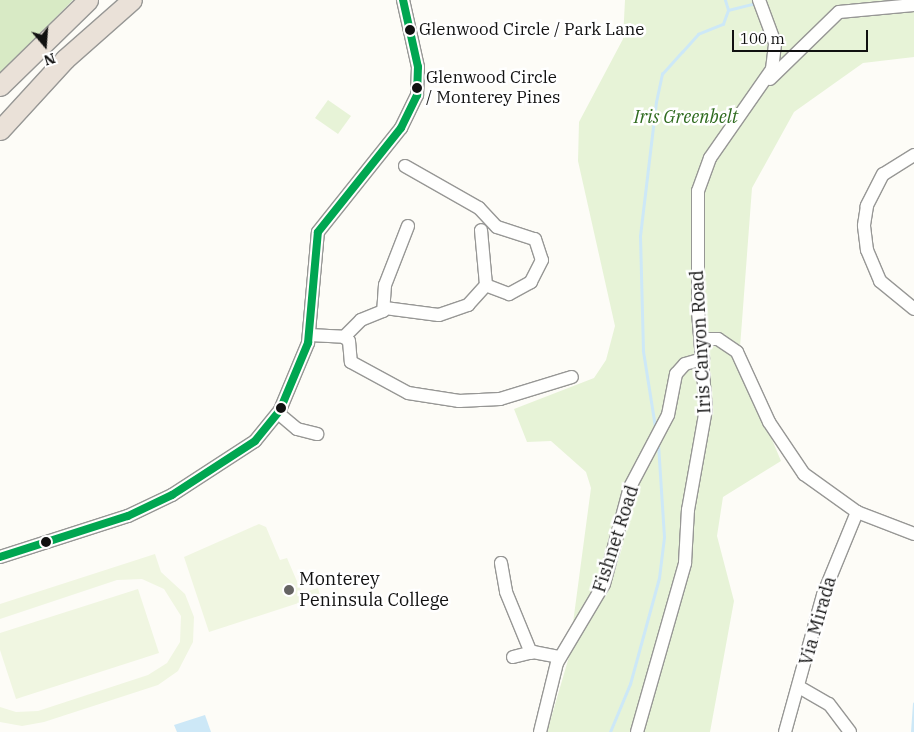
<!DOCTYPE html>
<style>
body{margin:0}
#map{position:relative;width:914px;height:732px;overflow:hidden;background:#fdfcf7;font-family:"IBM Plex Serif",serif}
div>[style]{position:absolute}
.green>*{inset:0;background:#e7f3d7}
.forest>*{inset:0;background:#d8eac5}
.pitch>*{inset:0;background:#f0f6e1}
.water>*{inset:0;background:#cde8f7}
.stream>*{height:2.5px;margin:-1.25px;padding:0 1.25px;transform-origin:1.25px;border-radius:1.25px;background:#cde8f7}
.roads{filter:drop-shadow(1px 0 #979795) drop-shadow(-1px 0 #979795) drop-shadow(0 1px #979795) drop-shadow(0 -1px #979795)}
.minor>*{height:12px;margin:-6px;padding:0 6px;transform-origin:6px;border-radius:6px;background:#fffffe}
.highway>*{height:19px;margin:-9.5px;padding:0 9.5px;transform-origin:9.5px;border-radius:9.5px;background:#eae1d8}
.bus-1>*{height:8px;margin:-4px;padding:0 4px;transform-origin:4px;border-radius:4px;background:#00a651}
.dots>*{width:14px;height:14px;translate:-50% -50%;box-sizing:border-box;border:2px solid #fff;border-radius:50%}
span{translate:-50% -50%;white-space:nowrap;text-align:center;line-height:1.15;-webkit-text-stroke:5px #fff;paint-order:stroke}
.bus-label{font-size:17px;color:#111}
.left{translate:0 -50%;text-align:left}
.park-label{font-size:18px;color:#2f6b1f;font-style:italic}
.street-label{font-size:18px;color:#111}
.poi-label{font-size:18px;color:#111}
.north{position:absolute;left:20px;top:20px;width:50px;height:50px;-webkit-text-stroke:4px #fff;paint-order:stroke;rotate:162deg;font-size:14px;font-weight:700;line-height:20px;text-align:center;color:#111}
.north::after{content:'';display:block;margin:auto;width:18px;height:22px;background:#111;clip-path:polygon(50% 0,100% 100%,50% 72%,0 100%)}
.scale{position:absolute;left:732px;top:30px;width:136px;height:22px;box-sizing:border-box;border:2px solid #111;border-top:0;padding-left:6px;font-size:15px;line-height:18px;white-space:nowrap;color:#111;-webkit-text-stroke:4px #fff;paint-order:stroke}
</style>
<div id="map">
<div class="green">
<div style="clip-path:polygon(625px 0,914px 0,914px 57px,863px 63px,794px 112px,752px 188px,739px 361px,781px 461px,723px 497px,717px 536px,734px 601px,710px 732px,547px 732px,575px 636px,573px 623px,591px 488px,586px 472px,551px 441px,527px 442px,514px 409px,594px 378px,606px 360px,615px 326px,578px 161px,579px 122px,623px 39px)"></div>
<div style="clip-path:polygon(328px 100px,351px 116px,338px 134px,315px 118px)"></div>
</div>
<div class="forest">
<div style="clip-path:polygon(0 0,73px 0,0 74px)"></div>
</div>
<div class="pitch">
<div style="clip-path:polygon(259px 524px,266px 527px,280px 560px,287px 558px,302px 593px,318px 588px,320px 596px,209px 632px,184px 557px)"></div>
<div style="clip-path:polygon(155px 554px,161px 572px,185px 594px,194px 617px,193px 642px,178px 671px,158px 685px,44px 722px,22px 726px,0 722px,0 707px,16px 712px,38px 711px,148px 675px,167px 663px,180px 642px,181px 616px,164px 589px,142px 579px,117px 580px,0 619px,0 604px)"></div>
<div style="clip-path:polygon(138px 589px,159px 653px,16px 699px,0 650px,0 633px)"></div>
</div>
<div class="water">
<div style="clip-path:polygon(205px 715px,211px 732px,177px 732px,174px 725px)"></div>
</div>
<div class="stream">
<div style="left:728px;top:10px;width:29px;rotate:-14deg"></div>
<div style="left:655px;top:427px;width:77px;rotate:-99deg"></div>
<div style="left:643px;top:351px;width:115px;rotate:-91.5deg"></div>
<div style="left:640px;top:236px;width:135px;rotate:-83.2deg"></div>
<div style="left:656px;top:102px;width:29px;rotate:-78deg"></div>
<div style="left:662px;top:74px;width:30px;rotate:-48deg"></div>
<div style="left:682px;top:52px;width:24px;rotate:-48deg"></div>
<div style="left:698px;top:34px;width:27px;rotate:-22deg"></div>
<div style="left:723px;top:24px;width:15px;rotate:-70deg"></div>
<div style="left:728px;top:10px;width:10px;rotate:-107deg"></div>
<div style="left:610px;top:732px;width:52px;rotate:-67.4deg"></div>
<div style="left:630px;top:684px;width:110px;rotate:-74.7deg"></div>
<div style="left:659px;top:578px;width:41px;rotate:-83deg"></div>
<div style="left:664px;top:537px;width:92px;rotate:-93.7deg"></div>
<div style="left:912px;top:732px;width:28px;rotate:-86deg"></div>
</div>
<div class="roads">
<div class="minor">
<div style="left:770px;top:79px;width:96px;rotate:-44.2deg"></div>
<div style="left:839px;top:12px;width:75px;rotate:-5.3deg"></div>
<div style="left:914px;top:155px;width:36px;rotate:148deg"></div>
<div style="left:883px;top:174px;width:36px;rotate:117deg"></div>
<div style="left:867px;top:206px;width:20px;rotate:99deg"></div>
<div style="left:864px;top:226px;width:24px;rotate:83deg"></div>
<div style="left:867px;top:250px;width:34px;rotate:67deg"></div>
<div style="left:880px;top:281px;width:44px;rotate:39.5deg"></div>
<div style="left:405px;top:166px;width:85px;rotate:29.6deg"></div>
<div style="left:479px;top:208px;width:26px;rotate:47deg"></div>
<div style="left:497px;top:227px;width:40px;rotate:18deg"></div>
<div style="left:535px;top:239px;width:22px;rotate:72deg"></div>
<div style="left:542px;top:260px;width:25px;rotate:117deg"></div>
<div style="left:531px;top:282px;width:25px;rotate:151deg"></div>
<div style="left:509px;top:294px;width:25px;rotate:-159deg"></div>
<div style="left:408px;top:226px;width:63px;rotate:111.3deg"></div>
<div style="left:385px;top:285px;width:26px;rotate:94deg"></div>
<div style="left:383px;top:311px;width:24px;rotate:158deg"></div>
<div style="left:361px;top:320px;width:24px;rotate:135deg"></div>
<div style="left:344px;top:337px;width:6px;rotate:39deg"></div>
<div style="left:349px;top:341px;width:21px;rotate:85deg"></div>
<div style="left:351px;top:362px;width:65px;rotate:28.5deg"></div>
<div style="left:408px;top:393px;width:52px;rotate:8.9deg"></div>
<div style="left:459px;top:401px;width:41px;rotate:-2.8deg"></div>
<div style="left:500px;top:399px;width:75px;rotate:-17deg"></div>
<div style="left:385px;top:308px;width:54px;rotate:7.4deg"></div>
<div style="left:439px;top:315px;width:31px;rotate:-19deg"></div>
<div style="left:468px;top:305px;width:27px;rotate:-48deg"></div>
<div style="left:486px;top:285px;width:55px;rotate:-95.2deg"></div>
<div style="left:309px;top:335px;width:35px;rotate:3deg"></div>
<div style="left:701px;top:339px;width:17px"></div>
<div style="left:718px;top:339px;width:23px;rotate:34deg"></div>
<div style="left:737px;top:352px;width:77px;rotate:65.4deg"></div>
<div style="left:769px;top:422px;width:63px;rotate:56.1deg"></div>
<div style="left:804px;top:474px;width:65px;rotate:35.6deg"></div>
<div style="left:857px;top:512px;width:61px;rotate:21.1deg"></div>
<div style="left:278px;top:413px;width:25px;rotate:40deg"></div>
<div style="left:297px;top:429px;width:21px;rotate:14deg"></div>
<div style="left:0;top:557px;width:134px;rotate:-17.8deg"></div>
<div style="left:128px;top:516px;width:49px;rotate:-25.5deg"></div>
<div style="left:172px;top:495px;width:99px;rotate:-33deg"></div>
<div style="left:255px;top:441px;width:40px;rotate:-51deg"></div>
<div style="left:280px;top:410px;width:73px;rotate:-67.3deg"></div>
<div style="left:308px;top:343px;width:111px;rotate:-84.9deg"></div>
<div style="left:318px;top:232px;width:133px;rotate:-51.4deg"></div>
<div style="left:401px;top:128px;width:37px;rotate:-64deg"></div>
<div style="left:417px;top:95px;width:28px;rotate:-88deg"></div>
<div style="left:418px;top:67px;width:69px;rotate:-102.6deg"></div>
<div style="left:501px;top:563px;width:29px;rotate:80deg"></div>
<div style="left:506px;top:592px;width:66px;rotate:67.7deg"></div>
<div style="left:513px;top:657px;width:21px;rotate:-14deg"></div>
<div style="left:533px;top:652px;width:26px;rotate:11deg"></div>
<div style="left:799px;top:687px;width:34px;rotate:30deg"></div>
<div style="left:829px;top:704px;width:35px;rotate:53deg"></div>
<div style="left:540px;top:732px;width:71px;rotate:-76.2deg"></div>
<div style="left:557px;top:663px;width:92px;rotate:-59.3deg"></div>
<div style="left:604px;top:584px;width:100px;rotate:-75deg"></div>
<div style="left:630px;top:487px;width:81px;rotate:-62.2deg"></div>
<div style="left:668px;top:415px;width:42px;rotate:-79deg"></div>
<div style="left:676px;top:374px;width:13px;rotate:-48deg"></div>
<div style="left:685px;top:364px;width:19px;rotate:-16deg"></div>
<div style="left:637px;top:732px;width:176px;rotate:-74.1deg"></div>
<div style="left:685px;top:563px;width:53px;rotate:-86.8deg"></div>
<div style="left:688px;top:510px;width:103px;rotate:-79.9deg"></div>
<div style="left:706px;top:409px;width:97px;rotate:-94.7deg"></div>
<div style="left:698px;top:312px;width:121px;rotate:-90deg"></div>
<div style="left:698px;top:191px;width:35px;rotate:-70deg"></div>
<div style="left:710px;top:158px;width:108px;rotate:-55.1deg"></div>
<div style="left:772px;top:69px;width:26px;rotate:-83deg"></div>
<div style="left:775px;top:43px;width:46px;rotate:-110.4deg"></div>
<div style="left:785px;top:732px;width:142px;rotate:-74.5deg"></div>
<div style="left:823px;top:595px;width:90px;rotate:-67.7deg"></div>
</div>
<div class="highway">
<div style="left:0;top:86px;width:123px;rotate:-44.3deg"></div>
<div style="left:0;top:130px;width:96px;rotate:-47.5deg"></div>
<div style="left:65px;top:59px;width:89px;rotate:-41.4deg"></div>
</div>
</div>
<div class="bus-1">
<div style="left:0;top:557px;width:134px;rotate:-17.8deg"></div>
<div style="left:128px;top:516px;width:49px;rotate:-25.5deg"></div>
<div style="left:172px;top:495px;width:99px;rotate:-33deg"></div>
<div style="left:255px;top:441px;width:40px;rotate:-51deg"></div>
<div style="left:280px;top:410px;width:73px;rotate:-67.3deg"></div>
<div style="left:308px;top:343px;width:111px;rotate:-84.9deg"></div>
<div style="left:318px;top:232px;width:133px;rotate:-51.4deg"></div>
<div style="left:401px;top:128px;width:37px;rotate:-64deg"></div>
<div style="left:417px;top:95px;width:28px;rotate:-88deg"></div>
<div style="left:418px;top:67px;width:69px;rotate:-102.6deg"></div>
</div>
<div class="dots">
<div style="left:410px;top:30px;background:#111"></div>
<div style="left:417px;top:88px;background:#111"></div>
<div style="left:281px;top:408px;background:#111"></div>
<div style="left:46px;top:542px;background:#111"></div>
<div style="left:289px;top:590px;background:#646362"></div>
</div>
<div class="bus-label">
<span class="left" style="left:419px;top:30px">Glenwood Circle / Park Lane</span>
<span class="left" style="left:426px;top:88px">Glenwood Circle<br>/ Monterey Pines</span>
</div>
<div class="park-label">
<span style="left:686px;top:117px">Iris Greenbelt</span>
</div>
<div class="street-label">
<span style="left:701px;top:342px;rotate:-93deg">Iris Canyon Road</span>
<span style="left:616px;top:539px;rotate:-72deg">Fishnet Road</span>
<span style="left:818px;top:621px;rotate:-74deg">Via Mirada</span>
</div>
<div class="poi-label">
<span class="left" style="left:299px;top:590px">Monterey<br>Peninsula College</span>
</div>
<div class="north">N</div>
<div class="scale">100 m</div>
</div>
